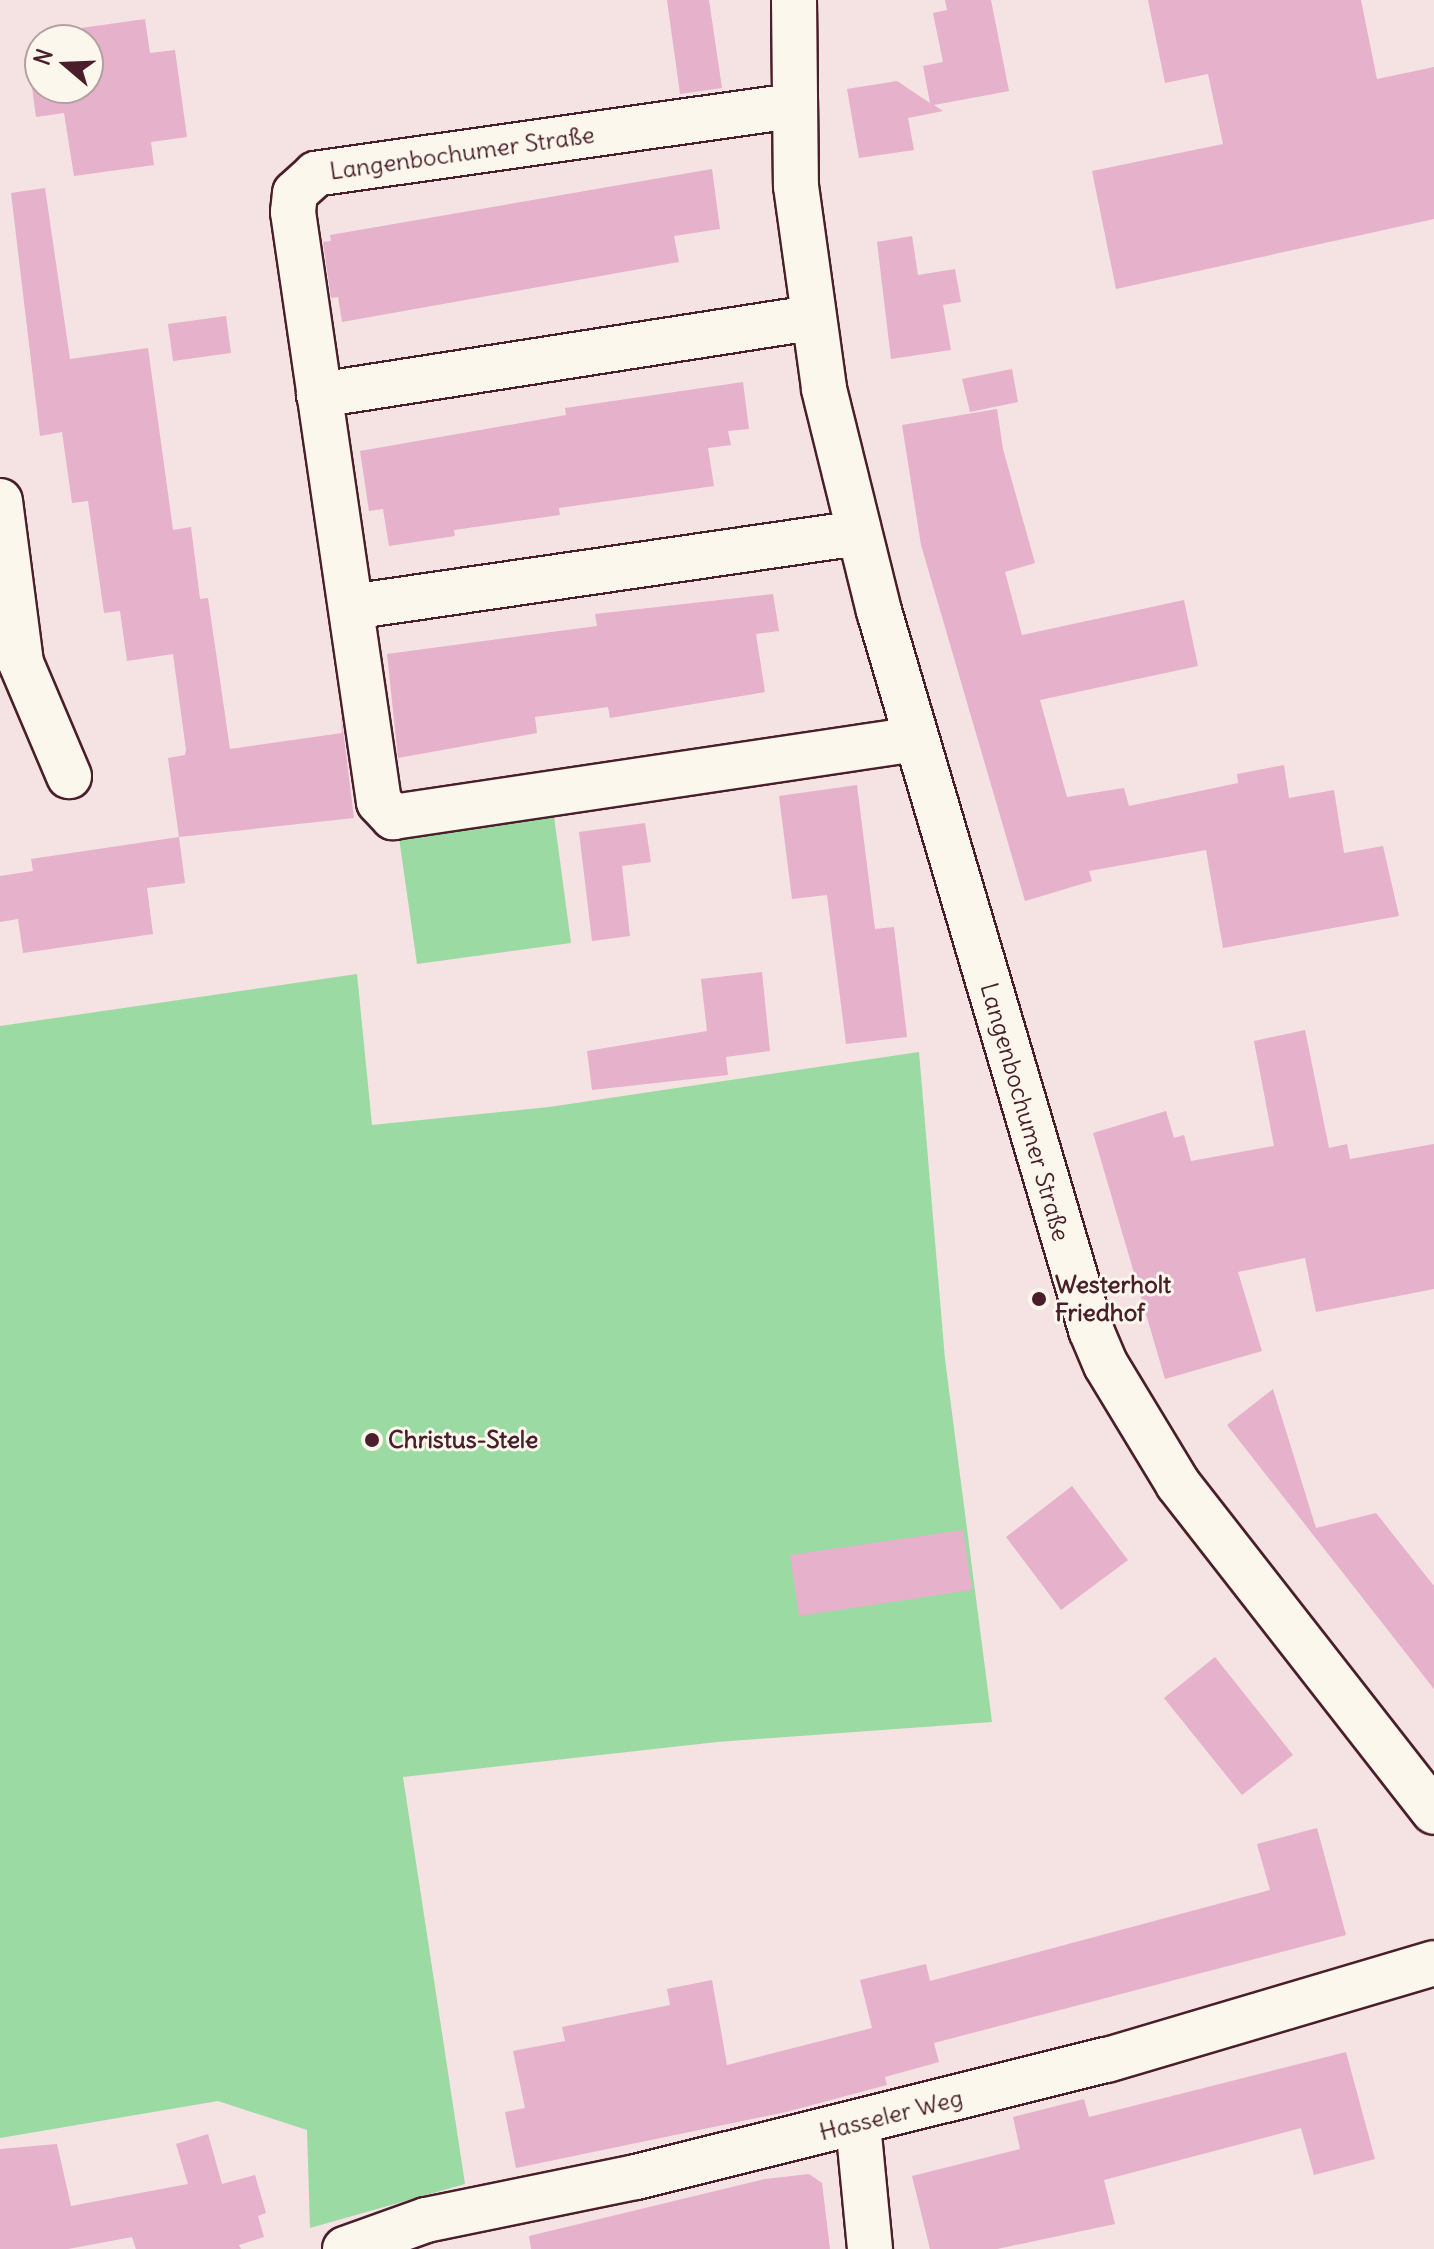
<!DOCTYPE html>
<meta charset="utf-8">
<style>
body{margin:0}
#map{position:relative;width:1434px;height:2249px;overflow:hidden;background:#f5e2e2;font-family:Delius,sans-serif}
div>[style]{position:absolute}
.green>*{inset:0;background:#9cdaa3}
.building>*{inset:0;background:#e6b1ca}
.roads{filter:drop-shadow(2px 0 #4a1f2b) drop-shadow(-2px 0 #4a1f2b) drop-shadow(0 2px #4a1f2b) drop-shadow(0 -2px #4a1f2b)}
.minor>*{height:44px;margin:-22px;padding:0 22px;transform-origin:22px;border-radius:22px;background:#fbf7ec}
.dots>*{width:22px;height:22px;translate:-50% -50%;box-sizing:border-box;border:4px solid #fbf7ec;border-radius:50%}
span{translate:-50% -50%;white-space:nowrap;text-align:center;line-height:1.15;-webkit-text-stroke:6px #fbf7ec;paint-order:stroke}
.street-label{font-size:24px;color:#4a1f2b}
.poi-label{font-size:24px;color:#4a1f2b;font-weight:700}
.left{translate:0 -50%;text-align:left}
.north{position:absolute;left:24px;top:24px;width:80px;height:80px;box-sizing:border-box;background:#fbf7ec;border:2px solid #b4a19f;border-radius:50%;rotate:289deg;font-size:22px;font-weight:700;line-height:32px;text-align:center;color:#4a1f2b}
.north::after{content:'';display:block;margin:auto;width:28px;height:36px;background:#4a1f2b;clip-path:polygon(50% 0,100% 100%,50% 72%,0 100%)}
</style>
<div id="map">
<div class="green">
<div style="clip-path:polygon(553px 809px,571px 943px,417px 964px,398px 831px)"></div>
<div style="clip-path:polygon(357px 974px,372px 1125px,549px 1107px,919px 1052px,945px 1359px,992px 1722px,717px 1742px,403px 1777px,465px 2184px,310px 2228px,307px 2130px,218px 2101px,0 2138px,0 1026px)"></div>
</div>
<div class="building">
<div style="clip-path:polygon(667px 0,709px 0,722px 88px,680px 94px)"></div>
<div style="clip-path:polygon(945px 0,991px 0,1009px 91px,934px 105px,943px 111px,908px 118px,914px 150px,859px 158px,847px 89px,897px 81px,930px 103px,923px 66px,943px 62px,933px 13px,947px 10px)"></div>
<div style="clip-path:polygon(1148px 0,1361px 0,1377px 79px,1434px 67px,1434px 219px,1116px 289px,1092px 171px,1223px 144px,1208px 74px,1165px 83px)"></div>
<div style="clip-path:polygon(145px 19px,150px 53px,175px 50px,187px 137px,151px 142px,154px 165px,74px 176px,64px 113px,36px 117px,28px 58px,40px 56px,40px 88px,88px 88px,88px 40px,76px 40px,74px 29px)"></div>
<div style="clip-path:polygon(712px 169px,720px 229px,674px 236px,679px 262px,342px 322px,338px 297px,331px 298px,323px 242px,331px 241px,330px 235px)"></div>
<div style="clip-path:polygon(45px 188px,70px 359px,148px 348px,173px 530px,191px 527px,200px 599px,208px 598px,230px 749px,342px 733px,341px 713px,354px 818px,179px 837px,168px 758px,185px 755px,186px 750px,173px 654px,127px 661px,120px 611px,104px 613px,88px 501px,72px 503px,62px 432px,40px 436px,11px 193px)"></div>
<div style="clip-path:polygon(912px 236px,918px 275px,955px 269px,961px 302px,943px 305px,951px 350px,891px 359px,877px 242px)"></div>
<div style="clip-path:polygon(226px 316px,231px 353px,173px 361px,168px 324px)"></div>
<div style="clip-path:polygon(1012px 369px,1018px 402px,970px 412px,962px 379px)"></div>
<div style="clip-path:polygon(743px 382px,749px 429px,728px 431px,731px 445px,708px 448px,714px 486px,559px 508px,560px 515px,454px 530px,455px 536px,389px 546px,383px 509px,369px 511px,360px 451px,566px 415px,565px 408px)"></div>
<div style="clip-path:polygon(997px 409px,1003px 449px,1035px 563px,1005px 572px,1022px 635px,1184px 600px,1198px 666px,1040px 700px,1067px 797px,1124px 788px,1129px 806px,1238px 783px,1237px 774px,1284px 765px,1289px 798px,1334px 790px,1344px 853px,1383px 846px,1399px 916px,1223px 948px,1206px 850px,1089px 871px,1092px 881px,1025px 901px,921px 545px,902px 425px)"></div>
<div style="clip-path:polygon(773px 594px,779px 631px,756px 634px,765px 692px,610px 718px,608px 707px,535px 717px,537px 733px,398px 758px,387px 654px,597px 626px,595px 614px)"></div>
<div style="clip-path:polygon(857px 785px,875px 929px,894px 927px,907px 1037px,846px 1044px,827px 895px,792px 899px,779px 796px)"></div>
<div style="clip-path:polygon(645px 823px,651px 862px,622px 866px,630px 936px,592px 941px,579px 832px)"></div>
<div style="clip-path:polygon(179px 837px,185px 883px,147px 888px,153px 934px,23px 953px,18px 919px,0 922px,0 876px,33px 871px,31px 859px)"></div>
<div style="clip-path:polygon(762px 972px,770px 1051px,726px 1057px,728px 1075px,592px 1090px,587px 1051px,707px 1031px,701px 979px)"></div>
<div style="clip-path:polygon(1305px 1030px,1329px 1148px,1347px 1144px,1350px 1159px,1434px 1144px,1434px 1289px,1316px 1312px,1305px 1258px,1238px 1272px,1262px 1351px,1165px 1379px,1093px 1133px,1166px 1111px,1174px 1138px,1184px 1135px,1191px 1161px,1274px 1146px,1254px 1041px)"></div>
<div style="clip-path:polygon(1273px 1389px,1316px 1528px,1376px 1513px,1434px 1586px,1434px 1689px,1227px 1425px)"></div>
<div style="clip-path:polygon(1072px 1486px,1128px 1560px,1061px 1610px,1006px 1537px)"></div>
<div style="clip-path:polygon(963px 1530px,972px 1590px,799px 1616px,790px 1555px)"></div>
<div style="clip-path:polygon(1215px 1657px,1293px 1755px,1242px 1795px,1164px 1698px)"></div>
<div style="clip-path:polygon(1317px 1828px,1346px 1935px,934px 2043px,939px 2062px,885px 2077px,887px 2085px,786px 2112px,516px 2168px,505px 2112px,525px 2108px,513px 2051px,565px 2041px,562px 2027px,670px 2005px,667px 1989px,712px 1980px,727px 2065px,872px 2028px,860px 1980px,926px 1964px,930px 1981px,1270px 1890px,1257px 1844px)"></div>
<div style="clip-path:polygon(1346px 2052px,1375px 2159px,1314px 2175px,1301px 2128px,1104px 2180px,1115px 2224px,997px 2249px,930px 2249px,912px 2176px,1020px 2149px,1013px 2117px,1084px 2099px,1089px 2117px)"></div>
<div style="clip-path:polygon(208px 2134px,222px 2184px,255px 2175px,266px 2213px,258px 2216px,264px 2237px,239px 2245px,241px 2249px,136px 2249px,132px 2237px,68px 2249px,0 2249px,0 2149px,57px 2144px,71px 2206px,188px 2184px,176px 2144px)"></div>
<div style="clip-path:polygon(809px 2174px,822px 2183px,830px 2249px,531px 2249px,529px 2236px,765px 2179px)"></div>
</div>
<div class="roads">
<div class="minor">
<div style="left:794px;top:0;width:186px;rotate:89.4deg"></div>
<div style="left:796px;top:186px;width:205px;rotate:82.1deg"></div>
<div style="left:824px;top:389px;width:229px;rotate:76.1deg"></div>
<div style="left:879px;top:611px;width:750px;rotate:73.57deg"></div>
<div style="left:1091px;top:1330px;width:38px;rotate:67deg"></div>
<div style="left:1106px;top:1365px;width:139px;rotate:58.8deg"></div>
<div style="left:1178px;top:1484px;width:416px;rotate:52deg"></div>
<div style="left:792px;top:106px;width:481px;rotate:171.9deg"></div>
<div style="left:316px;top:174px;width:28px;rotate:138deg"></div>
<div style="left:295px;top:193px;width:19px;rotate:96deg"></div>
<div style="left:293px;top:212px;width:596px;rotate:81.71deg"></div>
<div style="left:379px;top:802px;width:21px;rotate:47deg"></div>
<div style="left:393px;top:817px;width:529px;rotate:-8.48deg"></div>
<div style="left:319px;top:395px;width:498px;rotate:-8.9deg"></div>
<div style="left:0;top:501px;width:163px;rotate:82.6deg"></div>
<div style="left:21px;top:663px;width:123px;rotate:67deg"></div>
<div style="left:351px;top:607px;width:512px;rotate:-8.3deg"></div>
<div style="left:858px;top:2124px;width:126px;rotate:84.5deg"></div>
<div style="left:345px;top:2249px;width:86px;rotate:-19.7deg"></div>
<div style="left:426px;top:2220px;width:214px;rotate:-11.6deg"></div>
<div style="left:636px;top:2177px;width:485px;rotate:-14deg"></div>
<div style="left:1107px;top:2060px;width:341px;rotate:-16.5deg"></div>
</div>
</div>
<div class="dots">
<div style="left:1039px;top:1299px;background:#4a1f2b"></div>
<div style="left:372px;top:1440px;background:#4a1f2b"></div>
</div>
<div class="street-label">
<span style="left:462px;top:153px;rotate:-8deg">Langenbochumer Straße</span>
<span style="left:1025px;top:1112px;rotate:74deg">Langenbochumer Straße</span>
<span style="left:891px;top:2115px;rotate:-14deg">Hasseler Weg</span>
</div>
<div class="poi-label">
<span class="left" style="left:1055px;top:1299px">Westerholt<br>Friedhof</span>
<span class="left" style="left:388px;top:1440px">Christus-Stele</span>
</div>
<div class="north">N</div>
</div>
